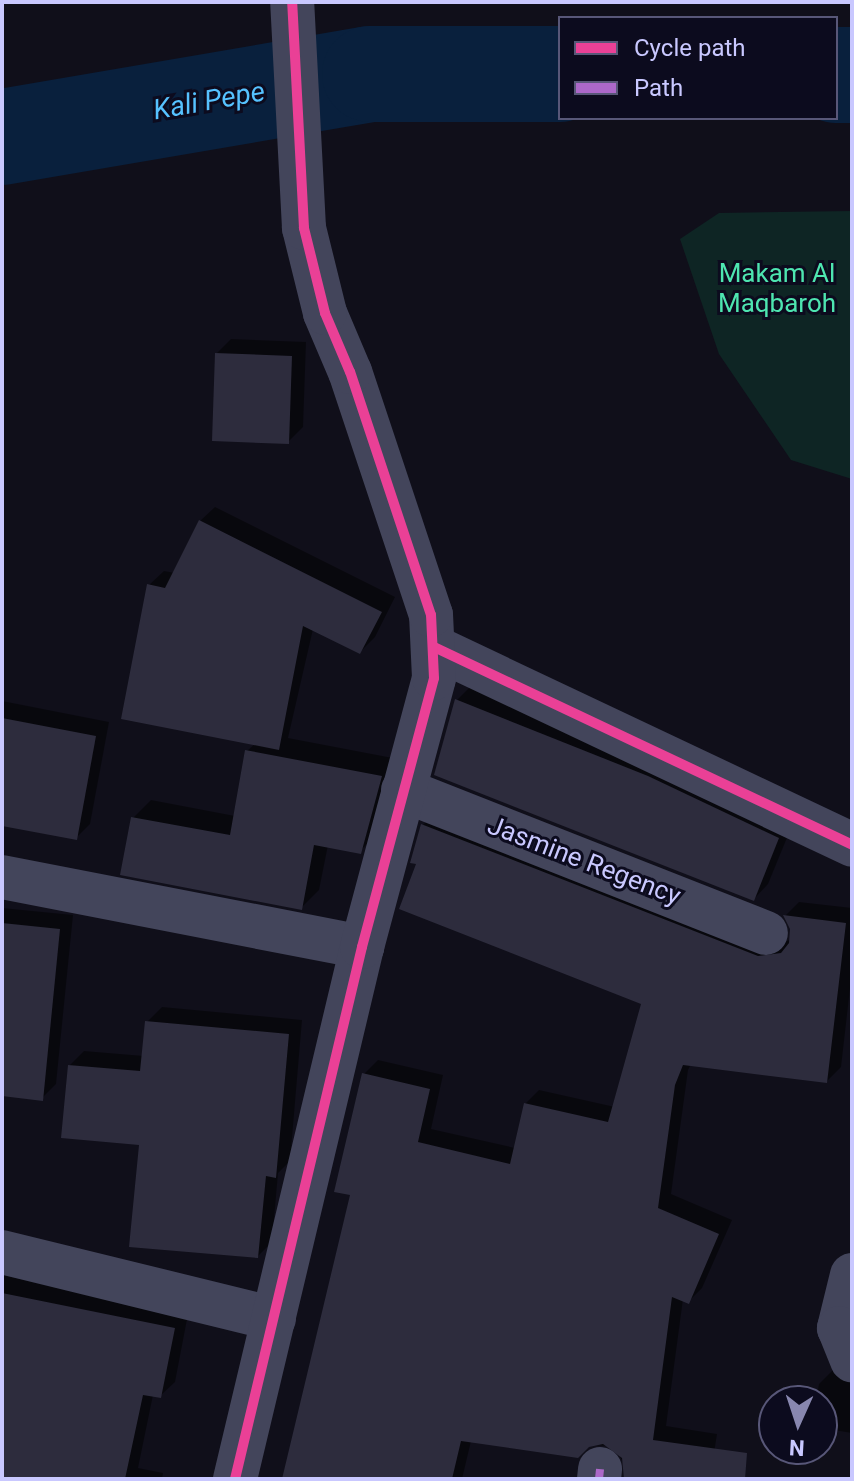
<!DOCTYPE html>
<style>
body{margin:0}
#map{position:relative;width:854px;height:1481px;overflow:hidden;background:#100f1a;font-family:Roboto,sans-serif}
div>[style]{position:absolute}
.green>*{inset:0;background:#0e2524}
.shadow>*{inset:0;background:#0007}
.river>*{height:96px;margin:-48px;padding:0 48px;transform-origin:48px;border-radius:48px;background:#09203d}
.building>*{inset:0;background:#2d2c3d}
.minor>*{height:44px;margin:-22px;padding:0 22px;transform-origin:22px;border-radius:22px;background:#43455b}
.quiet>*{height:8px;margin-top:-4px;transform-origin:0;background:repeating-linear-gradient(90deg,#ac68c9 0 16px,transparent 0 24px)}
.cycleway>*{height:10px;margin:-5px;padding:0 5px;transform-origin:5px;border-radius:5px;background:#ea4096}
span{translate:-50% -50%;white-space:nowrap;text-align:center;line-height:1.15;-webkit-text-stroke:6px #0c0b1e;paint-order:stroke}
.park-label{font-size:26px;color:#4ee5b0}
.street-label{font-size:26px;color:#c9c8ff}
.water-label{font-size:28px;color:#56c2ff;font-style:italic}
.frame{position:absolute;inset:0;border:4px solid #c9c8ff;pointer-events:none}
.legend{position:absolute;left:558px;top:16px;width:280px;height:104px;box-sizing:border-box;background:#0c0b1e;border:2px solid #585778;margin:0;padding:10px 14px;list-style:none;font-size:24px;color:#c9c8ff}
.legend li{display:flex;align-items:center;gap:16px;height:40px}
.legend b{width:40px;border:2px solid #585778}
.north{position:absolute;left:758px;top:1385px;width:80px;height:80px;box-sizing:border-box;background:#0c0b1e;border:2px solid #585778;border-radius:50%;rotate:183deg;font-size:22px;font-weight:700;line-height:32px;text-align:center;color:#c9c8ff}
.north::after{content:'';display:block;margin:auto;width:28px;height:36px;background:#8887af;clip-path:polygon(50% 0,100% 100%,50% 72%,0 100%)}
</style>
<div id="map">
<div class="green">
<div style="clip-path:polygon(852px 211px,852px 479px,791px 460px,719px 354px,680px 239px,719px 213px)"></div>
</div>
<div class="shadow">
<div style="clip-path:polygon(231px 339px,306px 342px,303px 427px,288px 442px,216px 354px)"></div>
<div style="clip-path:polygon(215px 507px,395px 597px,375px 637px,360px 652px,313px 629px,288px 738px,398px 759px,378px 833px,360px 851px,328px 845px,319px 890px,301px 908px,133px 818px,151px 800px,235px 816px,247px 751px,256px 743px,149px 585px,164px 571px,175px 573px,200px 521px)"></div>
<div style="clip-path:polygon(472px 685px,793px 823px,768px 884px,754px 899px,457px 700px)"></div>
<div style="clip-path:polygon(2px 701px,109px 722px,90px 824px,76px 838px,2px 824px)"></div>
<div style="clip-path:polygon(437px 811px,773px 943px,791px 940px,793px 928px,785px 916px,799px 902px,852px 908px,852px 971px,841px 1067px,827px 1081px,691px 1064px,688px 1070px,671px 1194px,732px 1220px,702px 1288px,688px 1302px,683px 1299px,666px 1426px,717px 1434px,710px 1479px,624px 1479px,627px 1471px,615px 1446px,471px 1441px,462px 1479px,284px 1479px,353px 1194px,364px 1074px,378px 1060px,443px 1075px,431px 1129px,515px 1148px,525px 1104px,539px 1090px,615px 1107px,644px 1003px,418px 862px,423px 825px)"></div>
<div style="clip-path:polygon(2px 908px,73px 915px,56px 1084px,42px 1098px,2px 1094px)"></div>
<div style="clip-path:polygon(162px 1007px,302px 1020px,290px 1161px,278px 1173px,272px 1242px,258px 1256px,69px 1066px,84px 1051px,144px 1056px,147px 1022px)"></div>
<div style="clip-path:polygon(2px 1275px,188px 1314px,175px 1382px,160px 1396px,153px 1395px,138px 1468px,163px 1473px,162px 1479px,2px 1479px)"></div>
<div style="clip-path:polygon(833px 1370px,852px 1373px,852px 1433px,822px 1428px,822px 1401px,816px 1401px,819px 1384px)"></div>
</div>
<div class="river">
<div style="left:836px;top:75px;width:16px"></div>
<div style="left:2px;top:137px;width:373px;rotate:-9.7deg"></div>
<div style="left:370px;top:74px;width:190px"></div>
</div>
<div class="building">
<div style="clip-path:polygon(215px 353px,292px 356px,289px 444px,212px 441px)"></div>
<div style="clip-path:polygon(199px 520px,382px 612px,360px 654px,303px 626px,279px 750px,121px 719px,147px 584px,165px 588px)"></div>
<div style="clip-path:polygon(455px 699px,648px 776px,779px 838px,754px 901px,434px 775px)"></div>
<div style="clip-path:polygon(2px 718px,96px 736px,77px 840px,2px 826px)"></div>
<div style="clip-path:polygon(245px 750px,382px 776px,361px 854px,314px 845px,302px 910px,120px 875px,131px 817px,230px 835px)"></div>
<div style="clip-path:polygon(421px 824px,758px 956px,781px 953px,789px 943px,790px 929px,783px 915px,846px 923px,827px 1083px,683px 1065px,675px 1085px,658px 1208px,719px 1234px,689px 1304px,672px 1297px,653px 1440px,747px 1453px,745px 1479px,624px 1479px,622px 1458px,603px 1444px,589px 1447px,578px 1458px,461px 1441px,452px 1479px,282px 1479px,350px 1195px,334px 1192px,362px 1073px,430px 1089px,418px 1142px,510px 1164px,524px 1103px,608px 1122px,641px 1004px,399px 909px,416px 864px,410px 863px)"></div>
<div style="clip-path:polygon(2px 923px,60px 929px,43px 1101px,2px 1096px)"></div>
<div style="clip-path:polygon(145px 1021px,289px 1034px,276px 1178px,266px 1176px,258px 1258px,129px 1247px,139px 1145px,61px 1138px,68px 1065px,140px 1071px)"></div>
<div style="clip-path:polygon(2px 1293px,175px 1328px,161px 1398px,143px 1395px,125px 1479px,2px 1479px)"></div>
</div>
<div class="minor">
<div style="left:434px;top:647px;width:463px;rotate:25.3deg"></div>
<div style="left:403px;top:790px;width:390px;rotate:21.5deg"></div>
<div style="left:2px;top:877px;width:367px;rotate:11deg"></div>
<div style="left:2px;top:1252px;width:280px;rotate:13.8deg"></div>
<div style="left:852px;top:1275px;width:55px;rotate:103.8deg"></div>
<div style="left:839px;top:1328px;width:35px;rotate:68deg"></div>
<div style="left:235px;top:1479px;width:547px;rotate:-76.57deg"></div>
<div style="left:362px;top:947px;width:278px;rotate:-75deg"></div>
<div style="left:434px;top:678px;width:63px;rotate:-92.7deg"></div>
<div style="left:431px;top:615px;width:256px;rotate:-108.4deg"></div>
<div style="left:350px;top:372px;width:64px;rotate:-113deg"></div>
<div style="left:325px;top:313px;width:88px;rotate:-103.9deg"></div>
<div style="left:304px;top:228px;width:226px;rotate:-93deg"></div>
<div style="left:599px;top:1479px;width:10px;rotate:-84deg"></div>
</div>
<div class="quiet">
<div style="left:599px;top:1479px;width:10px;rotate:-84deg"></div>
</div>
<div class="cycleway">
<div style="left:434px;top:647px;width:463px;rotate:25.3deg"></div>
<div style="left:235px;top:1479px;width:547px;rotate:-76.57deg"></div>
<div style="left:362px;top:947px;width:278px;rotate:-75deg"></div>
<div style="left:434px;top:678px;width:63px;rotate:-92.7deg"></div>
<div style="left:431px;top:615px;width:256px;rotate:-108.4deg"></div>
<div style="left:350px;top:372px;width:64px;rotate:-113deg"></div>
<div style="left:325px;top:313px;width:88px;rotate:-103.9deg"></div>
<div style="left:304px;top:228px;width:226px;rotate:-93deg"></div>
</div>
<div class="park-label">
<span style="left:777px;top:289px">Makam Al<br>Maqbaroh</span>
</div>
<div class="street-label">
<span style="left:584px;top:861px;rotate:21deg">Jasmine Regency</span>
</div>
<div class="water-label">
<span style="left:209px;top:101px;rotate:-10deg">Kali Pepe</span>
</div>
<div class="frame"></div>
<ul class="legend">
<li><b style="height:10px;background:#ea4096"></b>Cycle path</li>
<li><b style="height:10px;background:#ac68c9"></b>Path</li>
</ul>
<div class="north">N</div>
</div>
